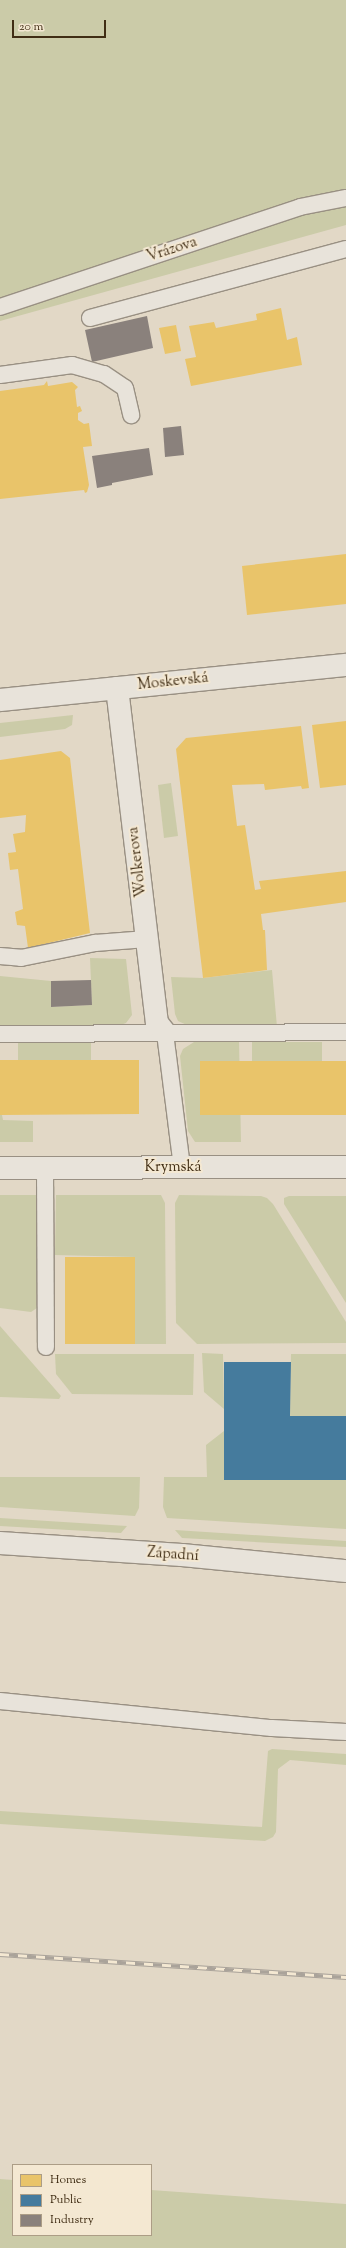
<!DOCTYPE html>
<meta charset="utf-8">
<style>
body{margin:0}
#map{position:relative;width:346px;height:2248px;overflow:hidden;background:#e2d8c6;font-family:"Sorts Mill Goudy",serif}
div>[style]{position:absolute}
.green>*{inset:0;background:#cbcba8}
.homes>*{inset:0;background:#e9c46a}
.public>*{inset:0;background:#457b9d}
.industry>*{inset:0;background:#8a817c}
.roads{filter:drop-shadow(1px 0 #999083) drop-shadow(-1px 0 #999083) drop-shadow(0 1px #999083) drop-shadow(0 -1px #999083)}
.lane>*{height:16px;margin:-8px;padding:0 8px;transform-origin:8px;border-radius:8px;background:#e8e3da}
.street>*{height:22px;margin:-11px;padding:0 11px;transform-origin:11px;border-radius:11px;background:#e8e3da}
.secondary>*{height:22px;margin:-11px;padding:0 11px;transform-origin:11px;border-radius:11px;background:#e8e3da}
.rail>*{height:4.5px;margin-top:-2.25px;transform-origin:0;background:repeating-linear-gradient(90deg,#f4e8d2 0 9px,#aaa39a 0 18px);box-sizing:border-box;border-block:1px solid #aaa39a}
span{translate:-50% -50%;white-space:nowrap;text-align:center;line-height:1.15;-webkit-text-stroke:4px #f4e8d2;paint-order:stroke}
.street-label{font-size:15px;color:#402d14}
.legend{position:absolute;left:12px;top:2164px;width:140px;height:72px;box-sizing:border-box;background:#f4e8d2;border:1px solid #ac9d86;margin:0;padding:5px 7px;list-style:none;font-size:12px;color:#402d14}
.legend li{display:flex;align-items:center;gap:8px;height:20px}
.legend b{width:20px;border:1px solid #ac9d86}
.scale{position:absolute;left:12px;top:20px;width:94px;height:18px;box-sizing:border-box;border:2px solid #402d14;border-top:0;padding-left:5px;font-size:12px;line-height:14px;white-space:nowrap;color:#402d14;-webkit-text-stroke:3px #f4e8d2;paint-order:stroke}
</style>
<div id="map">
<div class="green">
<div style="clip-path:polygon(0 0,346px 0,346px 225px,0 321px)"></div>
<div style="clip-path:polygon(73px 715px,72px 725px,65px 729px,0 737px,0 723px)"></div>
<div style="clip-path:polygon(171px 783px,178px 836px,164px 838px,158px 785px)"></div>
<div style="clip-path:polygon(90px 958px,126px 959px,132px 1015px,126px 1023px,118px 1026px,0 1027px,0 976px,51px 981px,51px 1007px,92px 1005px)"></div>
<div style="clip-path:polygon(272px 970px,277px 1027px,189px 1026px,178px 1021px,175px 1014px,171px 977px,203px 978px)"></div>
<div style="clip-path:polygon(239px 1041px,241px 1142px,195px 1142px,188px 1131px,180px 1056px,183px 1049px,194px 1042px)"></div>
<div style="clip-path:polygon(18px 1042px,91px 1042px,91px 1060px,18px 1060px)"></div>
<div style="clip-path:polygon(252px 1042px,322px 1042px,322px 1061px,252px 1061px)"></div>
<div style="clip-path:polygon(0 1115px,2px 1115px,3px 1120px,33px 1121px,33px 1142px,0 1142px)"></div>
<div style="clip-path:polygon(0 1195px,37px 1195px,37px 1308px,31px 1312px,0 1308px)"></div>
<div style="clip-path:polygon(56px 1195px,161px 1195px,165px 1203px,166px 1344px,135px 1344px,135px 1257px,55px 1255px)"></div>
<div style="clip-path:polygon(179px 1195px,261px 1196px,267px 1198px,273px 1204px,346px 1322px,346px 1343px,197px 1344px,176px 1323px,175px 1203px)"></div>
<div style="clip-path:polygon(289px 1196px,346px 1196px,346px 1303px,284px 1204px,284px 1198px)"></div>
<div style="clip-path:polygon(0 1326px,61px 1396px,59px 1399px,0 1397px)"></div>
<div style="clip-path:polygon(202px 1353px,223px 1354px,224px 1409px,204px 1392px)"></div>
<div style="clip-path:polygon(55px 1354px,194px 1354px,193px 1395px,72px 1394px,56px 1374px)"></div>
<div style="clip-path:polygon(291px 1354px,346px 1354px,346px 1416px,290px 1416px)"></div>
<div style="clip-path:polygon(224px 1431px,224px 1480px,346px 1480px,346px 1529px,167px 1518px,163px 1507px,164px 1477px,207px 1477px,206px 1445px)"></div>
<div style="clip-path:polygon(0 1477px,140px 1477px,139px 1508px,135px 1516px,0 1507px)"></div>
<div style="clip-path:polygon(0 1518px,127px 1526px,121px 1533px,0 1526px)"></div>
<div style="clip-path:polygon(175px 1530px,346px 1541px,346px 1547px,182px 1538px)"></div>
<div style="clip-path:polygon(272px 1749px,346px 1754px,346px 1765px,290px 1760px,278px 1769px,276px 1832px,273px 1837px,265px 1841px,0 1824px,0 1811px,262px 1827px,268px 1751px)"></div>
<div style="clip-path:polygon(0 2179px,13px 2180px,13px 2235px,151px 2235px,151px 2190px,346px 2204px,346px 2248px,0 2248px)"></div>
</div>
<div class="homes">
<div style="clip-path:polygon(281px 308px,287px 340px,297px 337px,302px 365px,191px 386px,185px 359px,196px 357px,189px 326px,214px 322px,216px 328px,257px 320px,256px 314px)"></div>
<div style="clip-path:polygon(176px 325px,181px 351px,165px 354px,159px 328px)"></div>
<div style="clip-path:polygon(47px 381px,48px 386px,72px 382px,78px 387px,75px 390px,77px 407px,80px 406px,82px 411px,78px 413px,78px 420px,84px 424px,89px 423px,92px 446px,83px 447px,89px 485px,87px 492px,85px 493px,84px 490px,0 499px,0 391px,44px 385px)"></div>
<div style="clip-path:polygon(346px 554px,346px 604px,247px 615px,242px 566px)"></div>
<div style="clip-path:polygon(346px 721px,346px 785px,320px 788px,312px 725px)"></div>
<div style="clip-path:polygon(301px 726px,309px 788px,302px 789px,301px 786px,265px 790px,264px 784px,232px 785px,237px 826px,245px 825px,255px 890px,261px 889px,259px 881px,346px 871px,346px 902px,261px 914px,263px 930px,265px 930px,267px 970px,203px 978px,176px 749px,186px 738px)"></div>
<div style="clip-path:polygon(61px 751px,70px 758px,90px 933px,28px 948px,25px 926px,17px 925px,15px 912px,23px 909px,18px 869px,10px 870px,8px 853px,16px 852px,13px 834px,25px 832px,26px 815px,0 818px,0 760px)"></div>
<div style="clip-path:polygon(0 1060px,139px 1060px,139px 1114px,0 1115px)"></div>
<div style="clip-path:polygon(200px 1061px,346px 1061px,346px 1115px,200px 1115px)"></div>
<div style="clip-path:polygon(65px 1257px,135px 1257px,135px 1344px,65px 1344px)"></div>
</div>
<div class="public">
<div style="clip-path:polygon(224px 1362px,291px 1362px,290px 1416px,346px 1416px,346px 1480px,224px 1480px)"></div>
</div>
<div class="industry">
<div style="clip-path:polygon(147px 316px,153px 348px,92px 362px,85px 330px)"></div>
<div style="clip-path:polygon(181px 426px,184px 455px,165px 457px,163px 428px)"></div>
<div style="clip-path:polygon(149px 448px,153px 475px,112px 483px,112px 485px,97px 488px,92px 456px)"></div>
<div style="clip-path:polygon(91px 980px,92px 1005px,51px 1007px,51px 981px)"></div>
</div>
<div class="roads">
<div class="lane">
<div style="left:0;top:307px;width:316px;rotate:-18.4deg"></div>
<div style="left:300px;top:207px;width:47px;rotate:-11.1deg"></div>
<div style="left:90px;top:318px;width:265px;rotate:-15.1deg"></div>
<div style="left:0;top:375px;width:73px;rotate:-7.9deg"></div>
<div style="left:72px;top:365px;width:33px;rotate:16deg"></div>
<div style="left:104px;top:374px;width:25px;rotate:34deg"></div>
<div style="left:125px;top:388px;width:28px;rotate:77deg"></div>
<div style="left:0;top:956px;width:21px;rotate:5deg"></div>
<div style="left:21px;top:958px;width:76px;rotate:-11.5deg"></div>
<div style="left:95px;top:943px;width:52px;rotate:-4.4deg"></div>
<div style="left:165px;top:1033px;width:136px;rotate:82.8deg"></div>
<div style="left:0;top:1034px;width:346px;rotate:-0.3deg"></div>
<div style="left:45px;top:1168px;width:179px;rotate:89.7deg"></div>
<div style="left:0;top:1701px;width:273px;rotate:5.7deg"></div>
<div style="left:272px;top:1728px;width:74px;rotate:3.1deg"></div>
</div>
<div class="street">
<div style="left:117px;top:688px;width:337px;rotate:83.2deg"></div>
<div style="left:157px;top:1023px;width:13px;rotate:51deg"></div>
<div style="left:0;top:700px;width:348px;rotate:-5.8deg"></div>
<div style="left:0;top:1168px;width:346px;rotate:-0.2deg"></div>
</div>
<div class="secondary">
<div style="left:0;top:1543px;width:182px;rotate:3.8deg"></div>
<div style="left:182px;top:1555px;width:165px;rotate:5.6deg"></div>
</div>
</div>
<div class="rail">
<div style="left:0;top:1954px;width:347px;rotate:3.8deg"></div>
</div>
<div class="street-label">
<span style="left:172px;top:250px;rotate:-18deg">Vrázova</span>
<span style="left:173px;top:682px;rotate:-6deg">Moskevská</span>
<span style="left:138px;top:862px;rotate:-97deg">Wolkerova</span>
<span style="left:173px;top:1168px">Krymská</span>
<span style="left:173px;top:1555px;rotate:4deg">Západní</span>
</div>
<ul class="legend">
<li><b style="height:11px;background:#e9c46a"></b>Homes</li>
<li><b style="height:11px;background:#457b9d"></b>Public</li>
<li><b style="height:11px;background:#8a817c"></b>Industry</li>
</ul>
<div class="scale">20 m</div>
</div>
